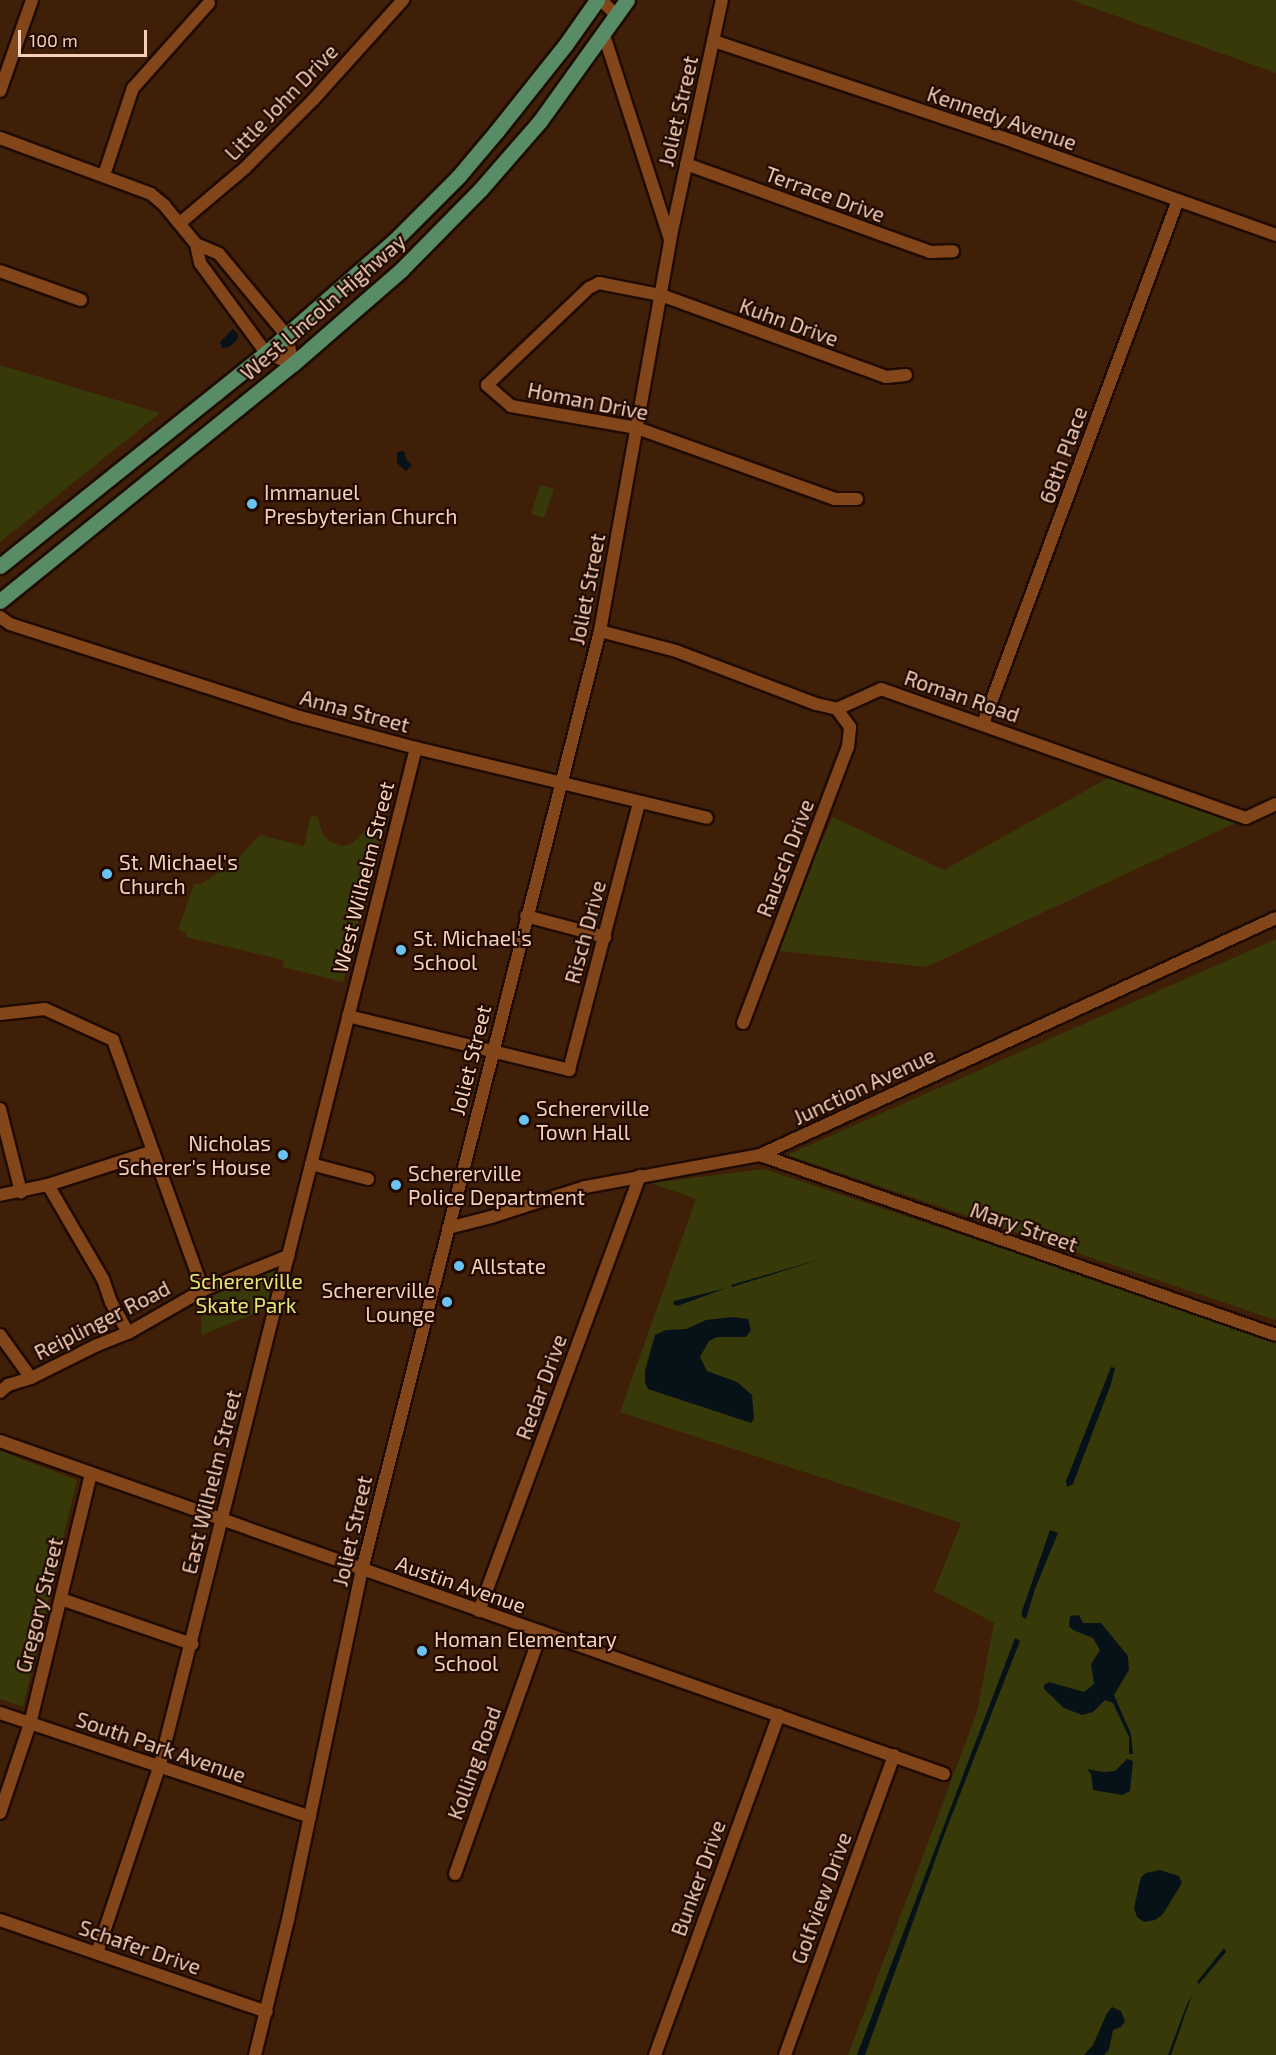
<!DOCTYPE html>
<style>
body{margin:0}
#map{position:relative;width:1276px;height:2055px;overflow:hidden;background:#3f1f08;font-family:"Exo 2",sans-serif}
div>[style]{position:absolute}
.green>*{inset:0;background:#373a08}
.water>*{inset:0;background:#061218}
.roads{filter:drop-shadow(2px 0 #1f0b02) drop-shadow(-2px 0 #1f0b02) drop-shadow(0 2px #1f0b02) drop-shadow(0 -2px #1f0b02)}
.minor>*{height:12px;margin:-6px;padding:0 6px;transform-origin:6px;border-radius:6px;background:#82461a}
.major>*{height:15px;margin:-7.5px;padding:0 7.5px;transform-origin:7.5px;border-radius:7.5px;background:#578c67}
.dots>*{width:16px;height:16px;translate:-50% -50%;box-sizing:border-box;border:3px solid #210900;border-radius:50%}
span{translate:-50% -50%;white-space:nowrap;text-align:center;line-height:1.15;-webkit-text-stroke:4.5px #210900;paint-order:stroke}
.street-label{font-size:21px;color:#f4d0bb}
.poi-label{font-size:21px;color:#f4d0bb}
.left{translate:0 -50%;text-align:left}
.right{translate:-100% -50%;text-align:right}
.park-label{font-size:21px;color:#dfe875}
.scale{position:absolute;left:18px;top:30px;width:129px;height:27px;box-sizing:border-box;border:3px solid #f4d0bb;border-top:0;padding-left:8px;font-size:18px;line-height:21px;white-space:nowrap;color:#f4d0bb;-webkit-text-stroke:4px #210900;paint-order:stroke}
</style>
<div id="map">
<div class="green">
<div style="clip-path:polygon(1071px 0,1276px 0,1276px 73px)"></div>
<div style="clip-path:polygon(0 365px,160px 413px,0 542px)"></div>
<div style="clip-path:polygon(540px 485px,554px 489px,544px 518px,531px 514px)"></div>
<div style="clip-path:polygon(1119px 772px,1246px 818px,926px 967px,771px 950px,833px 817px,944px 870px)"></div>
<div style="clip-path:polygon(311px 815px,318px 817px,322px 833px,329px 841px,336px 844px,344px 846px,353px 843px,366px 829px,381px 833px,343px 982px,283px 967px,283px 960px,186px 937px,187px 933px,178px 930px,194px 884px,201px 884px,234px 862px,260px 835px,304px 846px)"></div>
<div style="clip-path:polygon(1276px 939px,1276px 1320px,787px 1155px)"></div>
<div style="clip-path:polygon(764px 1169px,1276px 1340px,1276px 2055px,848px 2055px,977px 1712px,994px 1623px,934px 1591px,961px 1523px,620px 1412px,696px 1199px,651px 1183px)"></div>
<div style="clip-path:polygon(288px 1256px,276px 1305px,202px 1335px,199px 1292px)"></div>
<div style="clip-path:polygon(0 1451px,77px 1480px,23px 1707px,0 1699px)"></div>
</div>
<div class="water">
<div style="clip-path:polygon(233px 329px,238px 334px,237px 340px,229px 347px,222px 348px,220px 342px)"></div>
<div style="clip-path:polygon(404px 451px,406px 459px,412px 465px,406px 471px,397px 463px,397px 452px)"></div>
<div style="clip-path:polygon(825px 1258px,732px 1287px,731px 1285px)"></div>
<div style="clip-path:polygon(727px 1288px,677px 1306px,673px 1304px,674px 1301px)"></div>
<div style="clip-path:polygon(733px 1317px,748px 1319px,751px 1330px,746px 1337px,717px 1337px,709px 1341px,700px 1357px,707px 1371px,737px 1382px,752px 1395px,754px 1419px,751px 1423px,648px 1389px,645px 1383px,645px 1371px,655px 1335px,666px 1330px,686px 1329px,706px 1320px)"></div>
<div style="clip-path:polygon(1111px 1367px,1115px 1368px,1111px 1384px,1073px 1484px,1067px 1487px,1066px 1481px)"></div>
<div style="clip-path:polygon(1050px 1530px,1058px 1533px,1035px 1589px,1026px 1619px,1022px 1617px,1022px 1611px)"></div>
<div style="clip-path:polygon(1079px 1615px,1083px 1623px,1101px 1623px,1128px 1656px,1129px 1670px,1114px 1695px,1131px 1734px,1133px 1754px,1129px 1754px,1129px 1737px,1113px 1703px,1105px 1700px,1093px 1712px,1082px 1715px,1064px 1708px,1044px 1689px,1044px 1685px,1049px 1682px,1084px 1692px,1094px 1684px,1091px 1664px,1100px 1650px,1093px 1638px,1073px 1630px,1069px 1626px,1070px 1616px)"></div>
<div style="clip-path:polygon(1015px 1638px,1020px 1641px,946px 1830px,865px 2055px,857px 2055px)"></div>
<div style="clip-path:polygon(1127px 1759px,1133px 1761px,1130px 1791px,1122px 1795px,1093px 1790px,1091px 1774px,1087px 1769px,1103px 1772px,1115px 1771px)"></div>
<div style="clip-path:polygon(1160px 1870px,1179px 1876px,1182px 1883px,1163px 1914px,1155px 1920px,1144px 1922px,1137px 1917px,1134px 1908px,1141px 1877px,1146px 1873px)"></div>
<div style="clip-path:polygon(1224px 1948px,1226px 1952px,1199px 1984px,1197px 1982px)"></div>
<div style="clip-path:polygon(1192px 1995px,1171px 2055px,1168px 2055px,1187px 2004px)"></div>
<div style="clip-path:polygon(1112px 2007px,1121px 2011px,1125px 2021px,1121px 2027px,1113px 2030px,1109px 2050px,1104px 2055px,1084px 2055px,1093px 2045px,1107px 2013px)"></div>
</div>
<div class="roads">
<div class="minor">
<div style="left:601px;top:0;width:23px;rotate:45deg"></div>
<div style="left:604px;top:35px;width:214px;rotate:72.1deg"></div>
<div style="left:714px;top:41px;width:317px;rotate:18.5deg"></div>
<div style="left:1015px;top:142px;width:277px;rotate:19.6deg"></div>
<div style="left:0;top:91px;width:96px;rotate:-70.6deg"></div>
<div style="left:0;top:138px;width:161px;rotate:20.3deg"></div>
<div style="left:151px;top:194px;width:17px;rotate:40deg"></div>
<div style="left:164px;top:205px;width:50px;rotate:50.6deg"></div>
<div style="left:196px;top:244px;width:25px;rotate:23deg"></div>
<div style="left:219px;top:254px;width:107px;rotate:50.3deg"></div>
<div style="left:287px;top:336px;width:29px;rotate:78deg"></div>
<div style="left:686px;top:164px;width:259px;rotate:19.8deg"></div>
<div style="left:930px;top:252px;width:23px;rotate:-2deg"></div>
<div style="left:104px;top:175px;width:92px;rotate:-71.6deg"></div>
<div style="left:133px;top:88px;width:114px;rotate:-48.2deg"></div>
<div style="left:180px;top:223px;width:85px;rotate:-40.2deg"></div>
<div style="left:245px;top:168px;width:96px;rotate:-45deg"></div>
<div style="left:313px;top:100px;width:135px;rotate:-48deg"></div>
<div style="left:196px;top:244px;width:19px;rotate:78deg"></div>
<div style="left:200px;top:263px;width:112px;rotate:53.7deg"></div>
<div style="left:266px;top:353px;width:29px;rotate:22deg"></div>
<div style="left:0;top:271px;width:86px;rotate:19.7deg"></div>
<div style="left:857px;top:499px;width:22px;rotate:180deg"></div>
<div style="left:835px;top:499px;width:210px;rotate:-160.3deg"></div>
<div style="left:637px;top:428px;width:128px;rotate:-170.1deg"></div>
<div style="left:511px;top:406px;width:32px;rotate:-139deg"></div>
<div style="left:487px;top:385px;width:141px;rotate:-43.6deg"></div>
<div style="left:589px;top:288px;width:11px;rotate:-27deg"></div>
<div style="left:599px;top:283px;width:63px;rotate:11deg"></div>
<div style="left:661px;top:295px;width:239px;rotate:20deg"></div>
<div style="left:886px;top:377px;width:20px;rotate:-6deg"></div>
<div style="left:0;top:617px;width:12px;rotate:35deg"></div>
<div style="left:10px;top:624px;width:297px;rotate:17.8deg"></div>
<div style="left:293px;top:715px;width:127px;rotate:15deg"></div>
<div style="left:416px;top:748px;width:299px;rotate:13.5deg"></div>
<div style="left:600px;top:631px;width:79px;rotate:14.7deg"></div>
<div style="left:676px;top:651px;width:150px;rotate:20.7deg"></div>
<div style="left:816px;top:704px;width:22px;rotate:13deg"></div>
<div style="left:837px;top:709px;width:48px;rotate:-24.4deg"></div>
<div style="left:881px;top:689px;width:387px;rotate:19.5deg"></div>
<div style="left:1246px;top:818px;width:33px;rotate:-25deg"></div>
<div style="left:983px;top:724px;width:559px;rotate:-69.59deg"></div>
<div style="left:526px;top:916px;width:82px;rotate:14.9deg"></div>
<div style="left:0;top:1014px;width:45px;rotate:-6.3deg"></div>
<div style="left:45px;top:1009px;width:75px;rotate:24.5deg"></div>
<div style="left:113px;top:1040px;width:266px;rotate:70.2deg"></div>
<div style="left:348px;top:1016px;width:228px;rotate:13.7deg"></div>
<div style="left:569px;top:1070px;width:276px;rotate:-75.3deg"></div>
<div style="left:743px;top:1023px;width:295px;rotate:-69.2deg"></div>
<div style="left:848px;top:747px;width:20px;rotate:-84deg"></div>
<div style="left:850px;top:727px;width:22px;rotate:-126deg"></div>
<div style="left:0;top:1109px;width:86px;rotate:75.8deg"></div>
<div style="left:760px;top:1155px;width:546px;rotate:19.23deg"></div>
<div style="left:311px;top:1164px;width:59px;rotate:14.7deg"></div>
<div style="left:48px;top:1185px;width:109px;rotate:59.7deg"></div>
<div style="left:103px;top:1279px;width:24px;rotate:71deg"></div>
<div style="left:111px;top:1302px;width:35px;rotate:61deg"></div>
<div style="left:0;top:1195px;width:49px;rotate:-11.8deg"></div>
<div style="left:48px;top:1185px;width:110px;rotate:-17.9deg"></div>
<div style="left:448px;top:1228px;width:44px;rotate:-14.3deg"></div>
<div style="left:491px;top:1217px;width:99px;rotate:-17.7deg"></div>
<div style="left:585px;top:1187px;width:178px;rotate:-10.4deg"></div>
<div style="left:760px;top:1155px;width:568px;rotate:-24.67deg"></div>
<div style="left:0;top:1335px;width:53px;rotate:54.2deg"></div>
<div style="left:0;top:1392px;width:11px;rotate:-41deg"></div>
<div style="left:8px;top:1385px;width:24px;rotate:-17deg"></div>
<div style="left:31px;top:1378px;width:72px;rotate:-26.6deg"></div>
<div style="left:95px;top:1346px;width:35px;rotate:-22deg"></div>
<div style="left:128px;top:1333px;width:86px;rotate:-29.8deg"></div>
<div style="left:203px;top:1290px;width:92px;rotate:-21.8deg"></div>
<div style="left:0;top:1441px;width:1001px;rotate:19.43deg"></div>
<div style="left:61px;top:1599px;width:139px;rotate:19deg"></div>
<div style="left:479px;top:1611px;width:464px;rotate:-69.7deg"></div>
<div style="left:0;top:1713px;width:327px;rotate:18.5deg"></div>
<div style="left:0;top:1813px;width:94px;rotate:-71.4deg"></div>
<div style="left:30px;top:1724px;width:258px;rotate:-76.3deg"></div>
<div style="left:455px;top:1874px;width:257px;rotate:-70.4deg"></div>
<div style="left:0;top:1920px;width:282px;rotate:19deg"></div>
<div style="left:97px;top:1953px;width:195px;rotate:-71.5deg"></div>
<div style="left:159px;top:1768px;width:1052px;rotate:-75.86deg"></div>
<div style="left:255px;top:2055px;width:139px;rotate:-76.3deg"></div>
<div style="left:288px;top:1920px;width:358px;rotate:-78.1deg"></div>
<div style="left:362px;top:1570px;width:969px;rotate:-75.78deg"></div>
<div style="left:600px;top:631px;width:397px;rotate:-79.8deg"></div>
<div style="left:670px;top:240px;width:246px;rotate:-77.8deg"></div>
<div style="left:655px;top:2055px;width:362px;rotate:-70deg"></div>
<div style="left:785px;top:2055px;width:319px;rotate:-70deg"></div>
</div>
<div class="major">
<div style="left:0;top:566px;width:341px;rotate:-38.7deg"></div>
<div style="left:266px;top:353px;width:171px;rotate:-41.2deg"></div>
<div style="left:395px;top:240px;width:89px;rotate:-45deg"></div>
<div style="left:458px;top:177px;width:59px;rotate:-49.8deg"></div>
<div style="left:496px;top:132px;width:112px;rotate:-51.5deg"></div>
<div style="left:566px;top:44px;width:54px;rotate:-54.8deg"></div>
<div style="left:0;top:601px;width:377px;rotate:-39deg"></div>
<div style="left:293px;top:364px;width:143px;rotate:-41deg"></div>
<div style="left:401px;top:270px;width:112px;rotate:-45.4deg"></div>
<div style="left:480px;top:190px;width:91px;rotate:-49deg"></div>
<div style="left:540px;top:121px;width:149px;rotate:-54.3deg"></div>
</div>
</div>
<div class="dots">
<div style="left:252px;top:504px;background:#6ac3f1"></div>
<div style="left:107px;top:874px;background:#6ac3f1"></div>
<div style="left:401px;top:950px;background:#6ac3f1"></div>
<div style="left:524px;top:1120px;background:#6ac3f1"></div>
<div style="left:283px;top:1155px;background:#6ac3f1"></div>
<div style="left:396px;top:1185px;background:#6ac3f1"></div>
<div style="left:459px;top:1266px;background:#6ac3f1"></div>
<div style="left:447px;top:1302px;background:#6ac3f1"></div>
<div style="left:422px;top:1651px;background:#6ac3f1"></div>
</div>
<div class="street-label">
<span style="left:281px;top:102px;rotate:-46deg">Little John Drive</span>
<span style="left:678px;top:111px;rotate:-77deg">Joliet Street</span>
<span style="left:1002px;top:118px;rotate:19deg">Kennedy Avenue</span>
<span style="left:825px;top:194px;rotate:20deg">Terrace Drive</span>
<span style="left:323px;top:307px;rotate:-41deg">West Lincoln Highway</span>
<span style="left:789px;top:322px;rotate:20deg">Kuhn Drive</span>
<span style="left:588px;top:401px;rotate:11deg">Homan Drive</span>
<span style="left:1063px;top:455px;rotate:-70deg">68th Place</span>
<span style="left:587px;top:589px;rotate:-79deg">Joliet Street</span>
<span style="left:962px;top:696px;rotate:19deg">Roman Road</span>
<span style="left:355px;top:711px;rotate:15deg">Anna Street</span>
<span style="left:785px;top:858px;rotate:-69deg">Rausch Drive</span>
<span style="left:363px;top:877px;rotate:-76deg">West Wilhelm Street</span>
<span style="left:585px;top:932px;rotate:-75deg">Risch Drive</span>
<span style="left:470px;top:1060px;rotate:-76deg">Joliet Street</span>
<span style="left:864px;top:1086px;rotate:-25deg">Junction Avenue</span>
<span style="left:1024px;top:1227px;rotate:19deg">Mary Street</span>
<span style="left:102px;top:1320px;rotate:-27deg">Reiplinger Road</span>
<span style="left:541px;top:1387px;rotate:-70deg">Redar Drive</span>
<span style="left:211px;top:1482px;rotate:-76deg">East Wilhelm Street</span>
<span style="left:352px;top:1531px;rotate:-77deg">Joliet Street</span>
<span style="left:461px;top:1584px;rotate:19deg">Austin Avenue</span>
<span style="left:39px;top:1605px;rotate:-76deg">Gregory Street</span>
<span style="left:161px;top:1747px;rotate:19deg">South Park Avenue</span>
<span style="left:474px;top:1763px;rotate:-70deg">Kolling Road</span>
<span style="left:698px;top:1878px;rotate:-70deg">Bunker Drive</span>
<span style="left:821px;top:1898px;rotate:-70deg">Golfview Drive</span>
<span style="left:140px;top:1947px;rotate:19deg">Schafer Drive</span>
</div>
<div class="poi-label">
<span class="left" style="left:264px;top:504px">Immanuel<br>Presbyterian Church</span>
<span class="left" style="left:119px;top:874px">St. Michael's<br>Church</span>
<span class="left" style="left:413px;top:950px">St. Michael's<br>School</span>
<span class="left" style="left:536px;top:1120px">Schererville<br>Town Hall</span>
<span class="right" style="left:271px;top:1155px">Nicholas<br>Scherer's House</span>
<span class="left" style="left:408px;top:1185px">Schererville<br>Police Department</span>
<span class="left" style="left:471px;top:1266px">Allstate</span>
<span class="right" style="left:435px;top:1302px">Schererville<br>Lounge</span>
<span class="left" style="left:434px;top:1651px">Homan Elementary<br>School</span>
</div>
<div class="park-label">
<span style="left:246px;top:1293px">Schererville<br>Skate Park</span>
</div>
<div class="scale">100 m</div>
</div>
